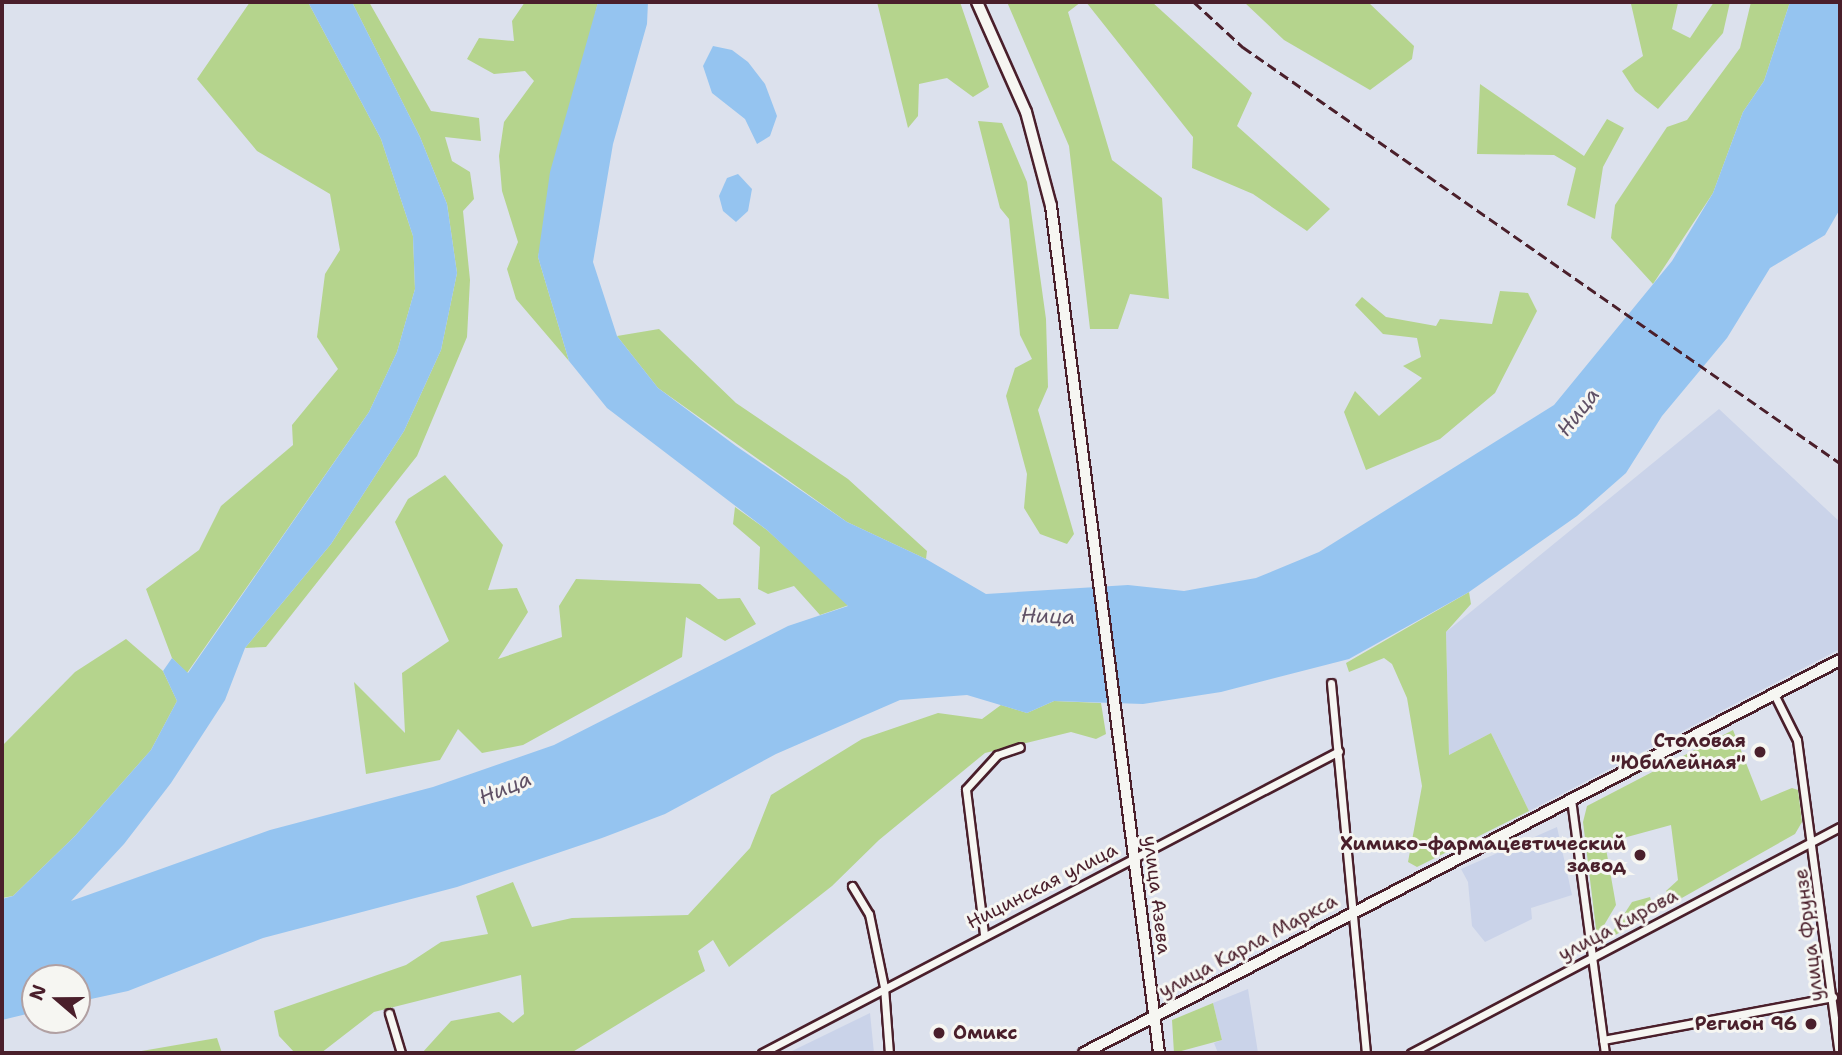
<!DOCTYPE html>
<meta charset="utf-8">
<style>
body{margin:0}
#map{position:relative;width:1842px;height:1055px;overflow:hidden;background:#dce1ed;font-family:"Shantell Sans",sans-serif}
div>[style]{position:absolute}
.built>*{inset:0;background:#cad3e9}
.green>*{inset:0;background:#b5d48d}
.water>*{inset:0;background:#95c4f0}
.roads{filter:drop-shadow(2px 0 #4a1f2b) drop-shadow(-2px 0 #4a1f2b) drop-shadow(0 2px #4a1f2b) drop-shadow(0 -2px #4a1f2b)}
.street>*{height:7px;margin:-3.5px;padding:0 3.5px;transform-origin:3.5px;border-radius:3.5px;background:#f6f6f2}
.secondary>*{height:10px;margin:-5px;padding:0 5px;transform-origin:5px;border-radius:5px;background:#f6f6f2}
.rail>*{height:2.5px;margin-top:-1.25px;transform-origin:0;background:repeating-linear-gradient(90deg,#4a1f2b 0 10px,transparent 0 15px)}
.dots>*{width:19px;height:19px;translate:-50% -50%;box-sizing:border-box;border:4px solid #f6f6f2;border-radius:50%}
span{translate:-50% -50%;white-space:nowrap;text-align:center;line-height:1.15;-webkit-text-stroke:6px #f6f6f2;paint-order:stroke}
.poi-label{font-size:19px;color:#4a1f2b;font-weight:700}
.right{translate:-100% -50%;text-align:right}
.left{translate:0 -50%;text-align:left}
.street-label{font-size:19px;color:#4a1f2b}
.water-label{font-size:21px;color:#605166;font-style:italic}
.frame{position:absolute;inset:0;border:4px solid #4a1f2b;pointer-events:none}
.north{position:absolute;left:21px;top:964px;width:70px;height:70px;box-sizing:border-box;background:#f6f6f2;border:2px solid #b1a0a2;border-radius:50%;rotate:290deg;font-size:19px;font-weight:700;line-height:28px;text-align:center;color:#4a1f2b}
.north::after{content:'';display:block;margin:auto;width:24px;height:32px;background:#4a1f2b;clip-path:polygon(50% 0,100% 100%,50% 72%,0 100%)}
</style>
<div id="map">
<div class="built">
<div style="clip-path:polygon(1719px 409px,1840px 522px,1840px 649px,1529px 811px,1491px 733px,1449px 755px,1446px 632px)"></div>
<div style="clip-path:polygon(1557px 827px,1572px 895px,1531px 908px,1532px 919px,1485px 942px,1472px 926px,1468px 882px,1461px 869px)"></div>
<div style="clip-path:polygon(1248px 989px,1258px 1053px,1218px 1053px,1214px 1043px,1222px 1040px,1213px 1003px)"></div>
<div style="clip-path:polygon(870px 1013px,874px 1053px,789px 1053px,792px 1051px)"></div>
</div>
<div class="green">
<div style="clip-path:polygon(250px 2px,308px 2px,381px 139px,413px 236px,415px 289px,397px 352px,369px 412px,187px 673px,172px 658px,146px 589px,199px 550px,221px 506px,293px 445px,292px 425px,338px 369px,317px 337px,325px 274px,340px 250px,330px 194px,257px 151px,197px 79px)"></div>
<div style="clip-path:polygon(352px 2px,369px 2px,431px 111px,479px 118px,481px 141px,445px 137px,452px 161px,470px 172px,474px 199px,463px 211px,470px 280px,467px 337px,417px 456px,266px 647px,245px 648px,331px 544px,404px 431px,441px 350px,457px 273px,447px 204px,420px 137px)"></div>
<div style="clip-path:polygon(525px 2px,598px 2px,538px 257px,569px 361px,516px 299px,507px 269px,518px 242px,502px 191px,499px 156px,504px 122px,534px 81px,525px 71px,494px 74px,467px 59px,479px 38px,514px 41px,512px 21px)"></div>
<div style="clip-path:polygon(877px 2px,960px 2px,989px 87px,973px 97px,947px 78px,919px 84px,918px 116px,908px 128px)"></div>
<div style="clip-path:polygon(1007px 2px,1081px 2px,1068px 12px,1112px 160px,1162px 198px,1169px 299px,1130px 294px,1118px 329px,1090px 329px,1069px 146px)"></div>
<div style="clip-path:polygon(1086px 2px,1152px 2px,1252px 93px,1237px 126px,1330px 209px,1307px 231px,1253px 194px,1192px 168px,1193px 137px)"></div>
<div style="clip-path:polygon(1244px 2px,1368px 2px,1414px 46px,1412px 59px,1370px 90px,1284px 40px)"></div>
<div style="clip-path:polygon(1634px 2px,1678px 3px,1672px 29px,1690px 38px,1714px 2px,1730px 2px,1723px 33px,1658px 109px,1635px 91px,1622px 71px,1643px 56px,1631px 4px)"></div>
<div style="clip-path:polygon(1751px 2px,1790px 2px,1764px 81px,1743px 112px,1713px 193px,1653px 284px,1611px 238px,1615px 205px,1667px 127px,1687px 120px,1740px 48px)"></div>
<div style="clip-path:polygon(1480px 84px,1584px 156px,1607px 119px,1624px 128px,1603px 167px,1595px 219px,1567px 205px,1576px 168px,1554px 155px,1477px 154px)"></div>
<div style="clip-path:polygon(978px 121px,1002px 123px,1027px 182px,1046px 319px,1048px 387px,1038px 410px,1074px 534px,1067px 544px,1040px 534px,1024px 508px,1027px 474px,1006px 396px,1015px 368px,1032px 359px,1020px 335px,1009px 219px,1000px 208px)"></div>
<div style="clip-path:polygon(1500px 291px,1528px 293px,1537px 311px,1495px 393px,1440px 439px,1366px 470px,1344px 412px,1355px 391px,1379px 416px,1422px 378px,1403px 366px,1421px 357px,1417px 338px,1383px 334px,1355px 305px,1362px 297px,1386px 317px,1436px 326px,1440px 319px,1492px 324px)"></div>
<div style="clip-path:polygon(659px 329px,736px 403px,848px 479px,927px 551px,926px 559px,847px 522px,658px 388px,617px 336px)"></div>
<div style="clip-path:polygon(445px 475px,503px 545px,488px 590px,517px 588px,528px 612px,498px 659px,562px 637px,559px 606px,576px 579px,700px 584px,718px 599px,740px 598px,756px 624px,725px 641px,686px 617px,682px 657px,523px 745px,482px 753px,458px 729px,440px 760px,366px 774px,354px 682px,405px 733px,402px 673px,449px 641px,395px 522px,408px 499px)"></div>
<div style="clip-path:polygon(735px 507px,767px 530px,849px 605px,820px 615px,794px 586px,768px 594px,758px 589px,760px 547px,733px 524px)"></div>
<div style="clip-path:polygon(1469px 592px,1471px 604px,1446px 632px,1449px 755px,1491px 733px,1529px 811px,1417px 867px,1408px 862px,1422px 786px,1407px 698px,1392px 664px,1384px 658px,1349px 672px,1346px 663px)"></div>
<div style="clip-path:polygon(126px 639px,163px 671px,177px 701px,151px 750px,75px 836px,13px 896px,2px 898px,2px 746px,75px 672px)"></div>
<div style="clip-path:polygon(1054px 701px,1101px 703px,1106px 734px,1096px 739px,1071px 732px,985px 753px,879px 840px,832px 886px,729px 967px,713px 940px,698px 951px,705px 971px,571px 1053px,422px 1053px,451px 1021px,499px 1012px,513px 1023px,524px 1014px,521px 975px,374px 1012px,321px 1053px,295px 1053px,279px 1036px,274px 1011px,406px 965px,441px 942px,488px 934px,476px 896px,513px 882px,532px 927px,572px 918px,688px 915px,750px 848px,771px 795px,862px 739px,938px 713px,982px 719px,1001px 705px,1027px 713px)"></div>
<div style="clip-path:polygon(1733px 730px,1761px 801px,1792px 788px,1798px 790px,1802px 822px,1795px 834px,1673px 903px,1666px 891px,1678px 880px,1671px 825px,1605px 843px,1616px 905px,1597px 937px,1583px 822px,1587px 806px)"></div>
<div style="clip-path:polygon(1650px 897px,1655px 913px,1608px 939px,1632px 902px)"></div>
<div style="clip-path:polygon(1213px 1003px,1222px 1040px,1174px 1053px,1172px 1020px)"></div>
<div style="clip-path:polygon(217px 1038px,222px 1053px,130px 1053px)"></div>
</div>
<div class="water">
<div style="clip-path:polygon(308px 2px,352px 2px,420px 137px,447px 204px,457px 273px,441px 350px,404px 431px,331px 544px,245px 648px,225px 700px,171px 783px,124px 844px,71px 901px,270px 830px,433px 787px,554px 745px,788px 626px,848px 606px,767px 530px,607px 408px,569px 361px,538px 257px,550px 172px,598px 2px,648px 2px,647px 24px,613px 144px,593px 262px,617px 336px,658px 388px,736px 446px,847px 522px,926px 559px,986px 594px,1128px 585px,1184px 591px,1256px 578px,1319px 552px,1554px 405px,1672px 261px,1713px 193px,1743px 112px,1764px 81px,1790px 2px,1840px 2px,1840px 209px,1825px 235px,1770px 268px,1727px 338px,1662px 416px,1626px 473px,1577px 516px,1469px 592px,1349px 659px,1221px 692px,1143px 704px,1054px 701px,1027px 713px,967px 695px,900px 700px,776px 754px,665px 814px,602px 838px,457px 887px,263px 938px,128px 991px,77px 1002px,77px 978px,35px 978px,35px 1012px,2px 1020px,2px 899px,13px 896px,75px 836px,151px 750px,177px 701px,163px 671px,172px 658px,188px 673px,369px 412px,397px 352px,415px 289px,413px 236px,381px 139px)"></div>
<div style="clip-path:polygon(713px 46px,732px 50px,748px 62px,765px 84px,777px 116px,770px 136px,757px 144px,745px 119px,712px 93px,703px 66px)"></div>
<div style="clip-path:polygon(738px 174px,752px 189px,748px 211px,736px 222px,723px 211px,719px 196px,727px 178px)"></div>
</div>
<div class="roads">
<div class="street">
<div style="left:1331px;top:683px;width:372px;rotate:84.6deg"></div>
<div style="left:1774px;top:694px;width:51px;rotate:63.4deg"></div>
<div style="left:1797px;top:740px;width:316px;rotate:82.4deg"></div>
<div style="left:1571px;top:799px;width:256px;rotate:82.4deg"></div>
<div style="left:852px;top:886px;width:33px;rotate:59deg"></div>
<div style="left:869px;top:914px;width:75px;rotate:78.4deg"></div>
<div style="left:884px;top:987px;width:66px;rotate:85.7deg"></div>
<div style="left:984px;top:934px;width:146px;rotate:-97.1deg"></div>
<div style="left:966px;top:789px;width:46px;rotate:-47.6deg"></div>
<div style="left:997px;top:755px;width:24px;rotate:-19deg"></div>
<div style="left:389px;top:1013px;width:42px;rotate:73.3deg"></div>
<div style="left:1603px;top:1040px;width:234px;rotate:-10.6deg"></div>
<div style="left:762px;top:1053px;width:651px;rotate:-27.63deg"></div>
<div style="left:1411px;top:1053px;width:485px;rotate:-27.8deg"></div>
</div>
<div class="secondary">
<div style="left:977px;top:2px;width:120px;rotate:66deg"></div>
<div style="left:1026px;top:112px;width:97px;rotate:75.1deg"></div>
<div style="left:1051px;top:206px;width:854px;rotate:82.73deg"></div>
<div style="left:1084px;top:1053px;width:852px;rotate:-27.47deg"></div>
</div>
</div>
<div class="rail">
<div style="left:1194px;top:2px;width:67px;rotate:42.6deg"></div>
<div style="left:1243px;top:47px;width:728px;rotate:34.87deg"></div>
</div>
<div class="dots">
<div style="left:1760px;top:752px;background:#4a1f2b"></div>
<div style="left:1640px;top:855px;background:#4a1f2b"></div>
<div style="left:1811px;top:1024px;background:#4a1f2b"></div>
<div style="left:939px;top:1033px;background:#4a1f2b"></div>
</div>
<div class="poi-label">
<span class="right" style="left:1746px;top:752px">Столовая<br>"Юбилейная"</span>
<span class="right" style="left:1626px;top:855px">Химико-фармацевтический<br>завод</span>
<span class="right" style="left:1797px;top:1024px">Регион 96</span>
<span class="left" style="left:953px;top:1033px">Омикс</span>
</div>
<div class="street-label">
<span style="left:1042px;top:886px;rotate:-27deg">Ницинская улица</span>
<span style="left:1157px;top:895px;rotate:83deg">улица Азева</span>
<span style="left:1618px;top:925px;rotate:-28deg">улица Кирова</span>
<span style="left:1809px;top:935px;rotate:-97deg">улица Фрунзе</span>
<span style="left:1248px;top:946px;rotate:-28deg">улица Карла Маркса</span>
</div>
<div class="water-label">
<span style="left:1578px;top:412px;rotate:-52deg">Ница</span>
<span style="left:1048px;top:616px;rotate:2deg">Ница</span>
<span style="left:505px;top:788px;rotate:-22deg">Ница</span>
</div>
<div class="frame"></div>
<div class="north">N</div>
</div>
